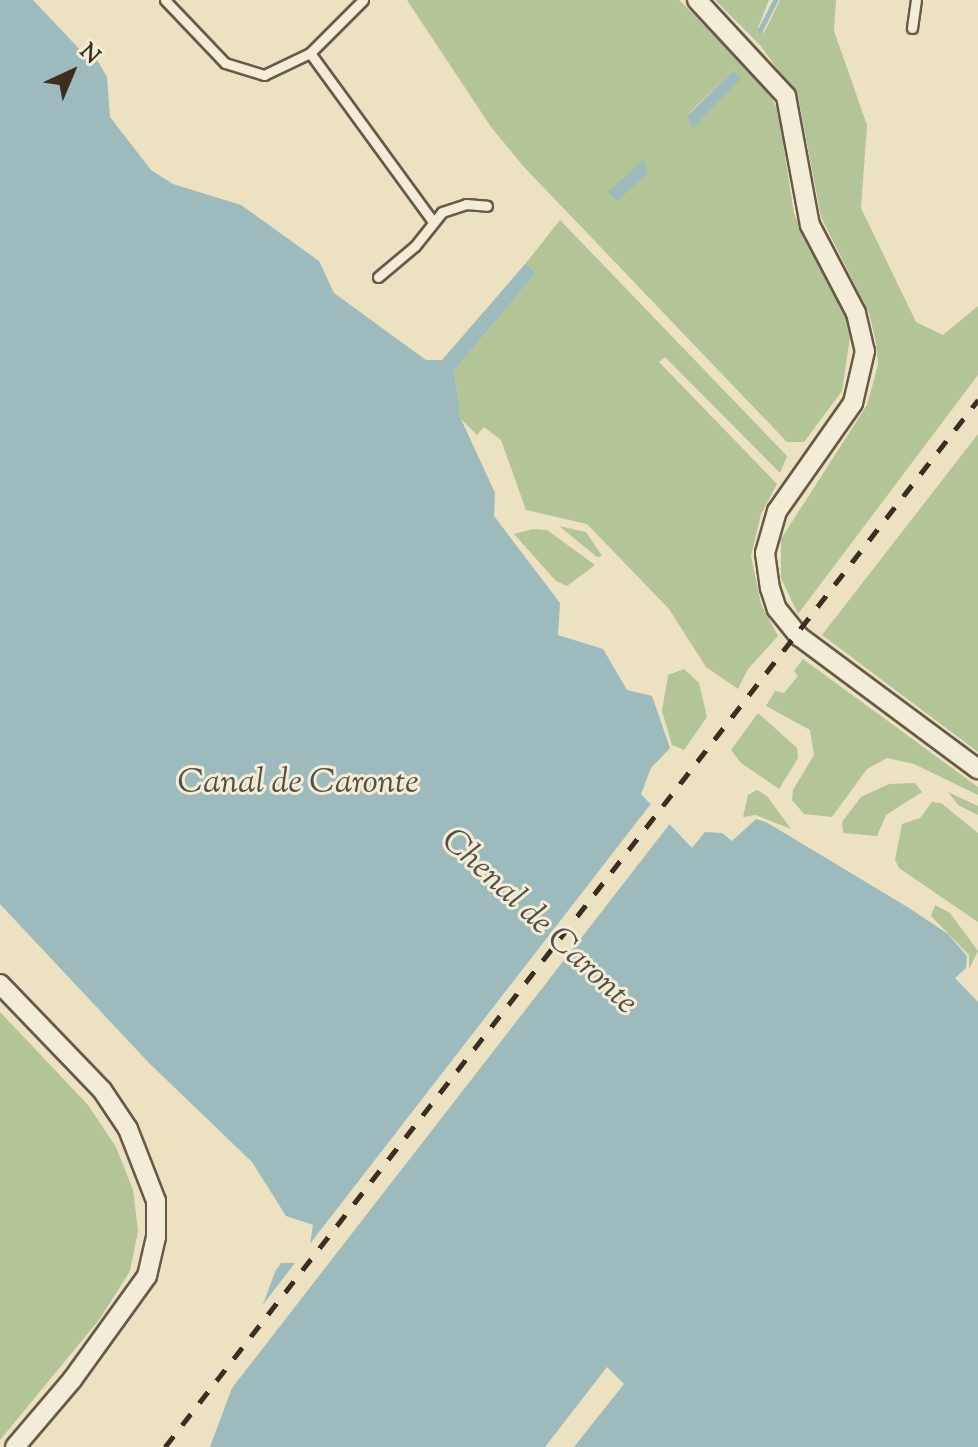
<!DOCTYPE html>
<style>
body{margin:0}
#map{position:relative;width:978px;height:1447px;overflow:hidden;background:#ece1c0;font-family:"Sorts Mill Goudy",serif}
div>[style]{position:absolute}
.green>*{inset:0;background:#b3c496}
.water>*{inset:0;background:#9dbbbc}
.pier>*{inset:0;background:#ece1c0}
.stream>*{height:5px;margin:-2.5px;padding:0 2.5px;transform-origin:2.5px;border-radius:2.5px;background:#9dbbbc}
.roads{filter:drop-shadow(2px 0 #685a4a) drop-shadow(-2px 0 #685a4a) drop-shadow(0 2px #685a4a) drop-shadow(0 -2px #685a4a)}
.lane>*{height:9px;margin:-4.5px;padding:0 4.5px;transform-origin:4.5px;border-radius:4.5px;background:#f3ecd6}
.street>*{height:18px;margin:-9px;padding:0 9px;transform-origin:9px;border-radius:9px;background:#f3ecd6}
.rail>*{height:5px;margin-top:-2.5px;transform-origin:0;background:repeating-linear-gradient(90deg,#3c2d22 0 14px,transparent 0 28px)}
span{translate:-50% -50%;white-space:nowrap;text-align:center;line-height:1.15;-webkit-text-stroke:6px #f3ecd6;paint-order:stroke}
.water-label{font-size:34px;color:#545048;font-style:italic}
.north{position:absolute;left:32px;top:32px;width:80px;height:80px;-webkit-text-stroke:6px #f3ecd6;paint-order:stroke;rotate:44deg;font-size:22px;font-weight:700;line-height:32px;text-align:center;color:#3c2d22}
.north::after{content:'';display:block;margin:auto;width:28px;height:36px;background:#3c2d22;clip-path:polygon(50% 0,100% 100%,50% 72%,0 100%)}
</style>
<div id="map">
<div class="green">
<div style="clip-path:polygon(evenodd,407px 0,679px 0,766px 87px,778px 110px,794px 214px,846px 318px,850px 337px,842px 391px,804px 442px,787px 442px,524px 167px,491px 127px,407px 0,733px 71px,740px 78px,687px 115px,733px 71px)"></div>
<div style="clip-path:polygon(715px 0,769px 0,758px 28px,764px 33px,780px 0,836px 0,834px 31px,867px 125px,861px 208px,916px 322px,943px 335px,978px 306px,978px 375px,798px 614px,781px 578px,781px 539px,867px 405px,878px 365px,876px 342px,869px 313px,821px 217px,798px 97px,760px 45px)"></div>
<div style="clip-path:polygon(560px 220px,787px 456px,780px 473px,665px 357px,659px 362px,777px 484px,761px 514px,751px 556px,761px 604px,778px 636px,748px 669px,738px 689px,706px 667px,669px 609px,587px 524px,526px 510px,501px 440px,484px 427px,477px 435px,461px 419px,454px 371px,536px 273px,526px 263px)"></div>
<div style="clip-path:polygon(978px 434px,978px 752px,822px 635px)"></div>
<div style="clip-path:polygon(559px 526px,586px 532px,602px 556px,597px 557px)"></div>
<div style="clip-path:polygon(533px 529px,547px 530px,595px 565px,567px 586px,556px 581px,514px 534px)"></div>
<div style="clip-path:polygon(803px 659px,978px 787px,978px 795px,914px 764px,887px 758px,867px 769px,832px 817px,804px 814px,792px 800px,793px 790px,814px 755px,810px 730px,766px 706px,775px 691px,784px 693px,798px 676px,794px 671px)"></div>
<div style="clip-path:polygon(684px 669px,699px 683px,707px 717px,684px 750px,672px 745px,662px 711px,668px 675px)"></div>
<div style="clip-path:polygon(758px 713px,797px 748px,798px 758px,779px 789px,741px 763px,731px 750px)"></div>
<div style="clip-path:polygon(915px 783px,922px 792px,886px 815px,877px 836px,843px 833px,842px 822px,861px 797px,889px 784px)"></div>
<div style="clip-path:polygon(757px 790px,767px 796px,791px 829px,756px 815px,743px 817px,748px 795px)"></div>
<div style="clip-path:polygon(948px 792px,978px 806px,978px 815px,958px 805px)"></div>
<div style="clip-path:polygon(932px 802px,941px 803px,978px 833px,978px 922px,899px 868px,895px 860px,902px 824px,920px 818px)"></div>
<div style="clip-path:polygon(935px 905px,950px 913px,978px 951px,969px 969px,969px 955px,931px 916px)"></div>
<div style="clip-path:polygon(0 1012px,88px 1105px,116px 1147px,133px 1190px,138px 1231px,130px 1271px,99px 1320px,0 1440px)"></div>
</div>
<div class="water">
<div style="clip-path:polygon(0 0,33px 0,83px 53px,90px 48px,107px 77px,110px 117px,151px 170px,173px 184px,241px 205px,319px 261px,334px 293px,426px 360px,442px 360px,526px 263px,536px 273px,454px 371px,461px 419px,495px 493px,494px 516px,560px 603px,558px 635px,603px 649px,627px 690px,652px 696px,670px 748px,651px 768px,641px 794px,692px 848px,705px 832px,722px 833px,732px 841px,756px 819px,766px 822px,909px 908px,948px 934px,967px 956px,966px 968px,955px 978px,978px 1002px,978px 1447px,574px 1447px,624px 1384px,607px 1367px,545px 1447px,210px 1447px,275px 1272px,281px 1263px,307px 1263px,313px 1225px,286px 1216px,252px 1162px,149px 1063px,0 904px)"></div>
<div style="clip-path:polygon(733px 71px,741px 78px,693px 128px,687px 116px)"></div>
<div style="clip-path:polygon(644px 159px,648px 173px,617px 201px,608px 192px)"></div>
</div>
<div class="pier">
<div style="clip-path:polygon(653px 801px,672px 821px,225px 1397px,255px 1315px,298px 1259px,304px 1260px,309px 1245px)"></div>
</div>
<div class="stream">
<div style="left:760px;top:30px;width:34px;rotate:-63deg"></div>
</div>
<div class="roads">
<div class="lane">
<div style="left:165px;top:0;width:87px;rotate:46.4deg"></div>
<div style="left:225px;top:63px;width:41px;rotate:17.1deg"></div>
<div style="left:264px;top:75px;width:51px;rotate:-25.6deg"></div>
<div style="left:310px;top:53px;width:75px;rotate:-45deg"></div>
<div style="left:912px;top:28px;width:28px;rotate:-82deg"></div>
<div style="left:310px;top:53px;width:207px;rotate:53.9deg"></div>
<div style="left:378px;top:277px;width:48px;rotate:-40deg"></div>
<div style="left:415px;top:246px;width:43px;rotate:-51.5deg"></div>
<div style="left:442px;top:212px;width:25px;rotate:-18deg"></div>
<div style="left:466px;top:204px;width:21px;rotate:5deg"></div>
</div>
<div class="street">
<div style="left:697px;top:0;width:131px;rotate:47.2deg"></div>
<div style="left:786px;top:96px;width:131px;rotate:79.5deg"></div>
<div style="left:810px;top:225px;width:99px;rotate:62.4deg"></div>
<div style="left:856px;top:313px;width:39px;rotate:77deg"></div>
<div style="left:865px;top:351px;width:53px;rotate:103deg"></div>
<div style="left:853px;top:403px;width:132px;rotate:125.1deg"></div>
<div style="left:777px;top:511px;width:44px;rotate:105.9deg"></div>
<div style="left:765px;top:553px;width:35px;rotate:82deg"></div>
<div style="left:770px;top:588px;width:22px;rotate:72deg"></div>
<div style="left:777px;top:609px;width:36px;rotate:51deg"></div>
<div style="left:800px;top:637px;width:222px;rotate:36.6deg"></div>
<div style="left:0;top:984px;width:147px;rotate:46.1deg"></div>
<div style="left:102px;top:1090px;width:47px;rotate:56.3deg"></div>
<div style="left:128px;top:1129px;width:77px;rotate:68.7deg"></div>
<div style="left:156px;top:1201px;width:36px;rotate:90deg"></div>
<div style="left:156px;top:1237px;width:40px;rotate:103deg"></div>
<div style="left:147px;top:1276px;width:128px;rotate:125.8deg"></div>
<div style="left:72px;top:1380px;width:88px;rotate:130.4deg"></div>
</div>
</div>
<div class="rail">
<div style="left:165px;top:1447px;width:1326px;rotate:-52.17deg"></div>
</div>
<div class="water-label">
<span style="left:298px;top:784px">Canal de Caronte</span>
<span style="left:539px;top:922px;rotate:43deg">Chenal de Caronte</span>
</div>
<div class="north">N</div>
</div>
